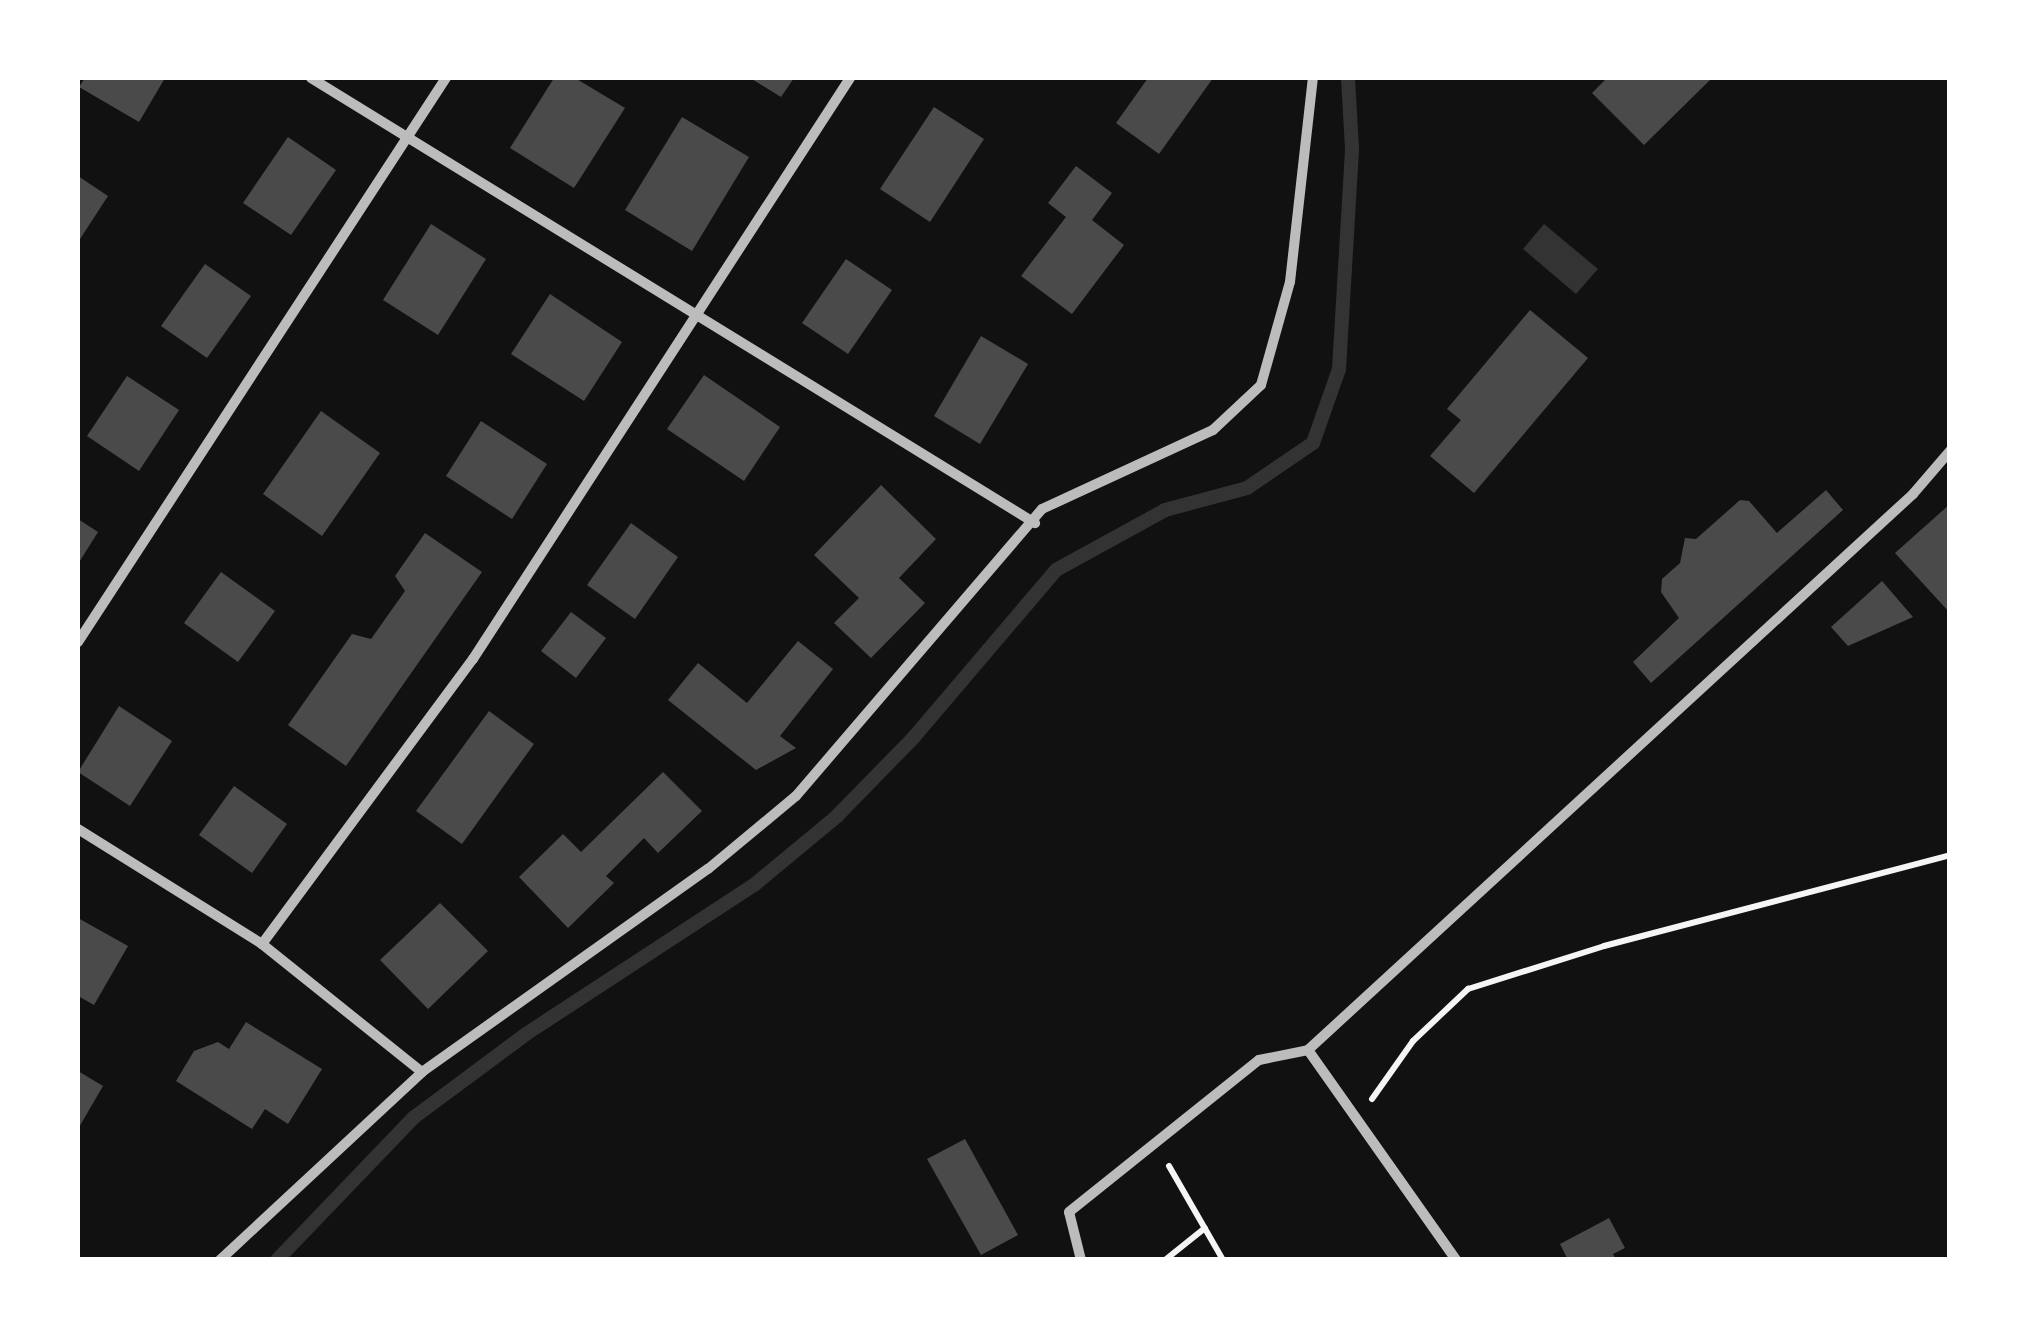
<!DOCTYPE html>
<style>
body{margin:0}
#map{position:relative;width:2027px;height:1337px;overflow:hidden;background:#111;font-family:"Source Sans 3",sans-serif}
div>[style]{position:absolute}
.water>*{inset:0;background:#333}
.stream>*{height:14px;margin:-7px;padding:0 7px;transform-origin:7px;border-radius:7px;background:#333}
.building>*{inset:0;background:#4a4a4a}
.path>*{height:6px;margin:-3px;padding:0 3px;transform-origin:3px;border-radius:3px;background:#f5f5f5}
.minor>*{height:10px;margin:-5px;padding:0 5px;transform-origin:5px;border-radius:5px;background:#bcbcbc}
span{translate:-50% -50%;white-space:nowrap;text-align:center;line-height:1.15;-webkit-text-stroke:9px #fff;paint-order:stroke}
.frame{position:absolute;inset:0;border:80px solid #fff;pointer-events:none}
</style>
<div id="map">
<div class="water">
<div style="clip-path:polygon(1544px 224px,1598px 269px,1576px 294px,1523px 249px)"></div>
</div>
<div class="stream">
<div style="left:277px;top:1260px;width:197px;rotate:-46.2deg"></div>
<div style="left:413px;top:1118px;width:141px;rotate:-36.6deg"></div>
<div style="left:526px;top:1034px;width:272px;rotate:-33.2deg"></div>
<div style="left:754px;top:885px;width:108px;rotate:-39.7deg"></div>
<div style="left:837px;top:816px;width:110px;rotate:-45.7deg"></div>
<div style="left:914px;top:737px;width:219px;rotate:-49.6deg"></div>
<div style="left:1056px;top:570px;width:124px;rotate:-28.8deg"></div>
<div style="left:1165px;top:510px;width:85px;rotate:-15deg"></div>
<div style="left:1247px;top:488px;width:80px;rotate:-34.3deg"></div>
<div style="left:1313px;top:443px;width:78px;rotate:-70.6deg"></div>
<div style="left:1339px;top:369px;width:221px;rotate:-86.6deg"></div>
<div style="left:1352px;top:148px;width:70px;rotate:-93.3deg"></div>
</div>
<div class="building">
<div style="clip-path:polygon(85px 78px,165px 78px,139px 122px,79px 87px)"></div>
<div style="clip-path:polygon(554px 78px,575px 78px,625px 108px,574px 188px,510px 148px)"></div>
<div style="clip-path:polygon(750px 78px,794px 78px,781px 97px)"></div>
<div style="clip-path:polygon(1148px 78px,1213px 78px,1159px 154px,1116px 123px)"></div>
<div style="clip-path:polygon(1607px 78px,1712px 78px,1644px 145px,1592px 93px)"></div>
<div style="clip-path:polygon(934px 107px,984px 139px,930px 222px,880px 189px)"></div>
<div style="clip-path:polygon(682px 117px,749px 157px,692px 251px,625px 210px)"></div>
<div style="clip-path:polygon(288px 137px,336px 170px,291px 235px,243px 203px)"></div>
<div style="clip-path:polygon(1076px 166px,1112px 193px,1092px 220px,1124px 245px,1072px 314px,1021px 276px,1066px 217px,1048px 203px)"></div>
<div style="clip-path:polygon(78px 176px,108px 196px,78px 242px)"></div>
<div style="clip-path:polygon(431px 224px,486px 259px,438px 335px,383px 300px)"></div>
<div style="clip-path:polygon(846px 259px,892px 290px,848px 354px,802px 323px)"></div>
<div style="clip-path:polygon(205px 264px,251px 296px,207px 358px,161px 326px)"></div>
<div style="clip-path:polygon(550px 294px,622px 342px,584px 401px,511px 354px)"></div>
<div style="clip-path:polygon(1530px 310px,1588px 358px,1474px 493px,1430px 456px,1461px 420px,1447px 409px)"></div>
<div style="clip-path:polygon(981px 336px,1028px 364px,980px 444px,934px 416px)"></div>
<div style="clip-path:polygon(704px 375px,780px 427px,744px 481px,667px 429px)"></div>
<div style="clip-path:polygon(127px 376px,179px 410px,139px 471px,87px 436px)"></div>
<div style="clip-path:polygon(321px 411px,380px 453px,322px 536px,263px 494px)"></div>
<div style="clip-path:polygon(481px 421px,547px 464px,512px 519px,446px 476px)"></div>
<div style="clip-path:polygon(881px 485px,936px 539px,899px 578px,925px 603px,871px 658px,834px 623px,859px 598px,814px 555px)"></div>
<div style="clip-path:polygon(1826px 490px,1843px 510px,1651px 683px,1633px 662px,1679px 618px,1661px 592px,1662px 579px,1680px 563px,1685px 538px,1696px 539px,1740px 500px,1749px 501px,1777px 533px)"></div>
<div style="clip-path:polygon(1950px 504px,1950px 613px,1895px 553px)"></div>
<div style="clip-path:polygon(78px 519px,98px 532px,78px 564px)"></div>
<div style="clip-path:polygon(631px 523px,678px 557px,635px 619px,587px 585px)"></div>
<div style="clip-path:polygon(425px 533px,482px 572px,346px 766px,288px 725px,352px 634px,371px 639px,405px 591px,395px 576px)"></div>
<div style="clip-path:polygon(221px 572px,275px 611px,238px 662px,184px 623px)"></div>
<div style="clip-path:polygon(1882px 581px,1913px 617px,1848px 646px,1831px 627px)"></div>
<div style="clip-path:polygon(571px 612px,606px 638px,576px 678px,541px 651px)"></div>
<div style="clip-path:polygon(798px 641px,833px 669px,780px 736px,796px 748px,756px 770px,668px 700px,698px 663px,747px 703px)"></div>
<div style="clip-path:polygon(119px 706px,172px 741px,130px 806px,78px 772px)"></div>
<div style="clip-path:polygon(489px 711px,534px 744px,462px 844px,416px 811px)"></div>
<div style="clip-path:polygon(663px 772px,702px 811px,658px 853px,644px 838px,606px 876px,614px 883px,568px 928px,519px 877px,563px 834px,581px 852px)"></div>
<div style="clip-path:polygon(234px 786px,287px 824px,252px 873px,199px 835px)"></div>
<div style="clip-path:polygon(440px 903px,488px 951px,428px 1009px,380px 960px)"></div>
<div style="clip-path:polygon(78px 918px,128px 946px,94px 1005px,78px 996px)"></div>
<div style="clip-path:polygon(246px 1022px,322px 1069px,288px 1124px,265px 1109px,252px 1129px,176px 1081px,194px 1051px,218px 1042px,229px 1049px)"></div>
<div style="clip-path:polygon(78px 1071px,103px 1086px,78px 1129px)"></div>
<div style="clip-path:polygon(965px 1139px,1018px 1235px,981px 1255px,927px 1159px)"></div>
<div style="clip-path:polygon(1609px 1218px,1625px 1248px,1613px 1254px,1616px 1260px,1568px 1260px,1560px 1244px)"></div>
</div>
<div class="path">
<div style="left:1372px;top:1099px;width:71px;rotate:-54.7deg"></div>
<div style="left:1413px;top:1041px;width:76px;rotate:-43.4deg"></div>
<div style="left:1468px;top:989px;width:143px;rotate:-17.5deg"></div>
<div style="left:1604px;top:946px;width:358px;rotate:-14.7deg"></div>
<div style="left:1169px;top:1166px;width:108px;rotate:60.1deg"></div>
<div style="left:1165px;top:1260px;width:51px;rotate:-38.7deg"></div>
</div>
<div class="minor">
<div style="left:311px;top:78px;width:850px;rotate:31.58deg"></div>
<div style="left:78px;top:642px;width:673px;rotate:-56.88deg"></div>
<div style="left:78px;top:829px;width:217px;rotate:32deg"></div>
<div style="left:262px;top:944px;width:205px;rotate:38.7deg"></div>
<div style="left:262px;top:944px;width:355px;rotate:-53.5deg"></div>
<div style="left:473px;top:659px;width:693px;rotate:-57.02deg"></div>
<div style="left:1308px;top:1050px;width:257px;rotate:54.8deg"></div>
<div style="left:220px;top:1260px;width:276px;rotate:-42.9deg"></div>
<div style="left:422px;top:1072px;width:351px;rotate:-35.4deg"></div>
<div style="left:708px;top:869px;width:114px;rotate:-39.7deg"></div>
<div style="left:796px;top:796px;width:378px;rotate:-49.4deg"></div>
<div style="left:1042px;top:509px;width:188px;rotate:-24.8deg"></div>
<div style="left:1213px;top:430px;width:66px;rotate:-43.2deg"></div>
<div style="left:1261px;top:385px;width:107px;rotate:-74.3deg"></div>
<div style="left:1290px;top:282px;width:205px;rotate:-83.6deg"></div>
<div style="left:1081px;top:1260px;width:49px;rotate:-104deg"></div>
<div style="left:1069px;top:1212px;width:243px;rotate:-38.7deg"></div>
<div style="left:1259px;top:1060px;width:50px;rotate:-11.5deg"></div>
<div style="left:1308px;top:1050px;width:822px;rotate:-42.58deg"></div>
<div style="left:1913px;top:494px;width:57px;rotate:-49.3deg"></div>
</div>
<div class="frame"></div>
</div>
